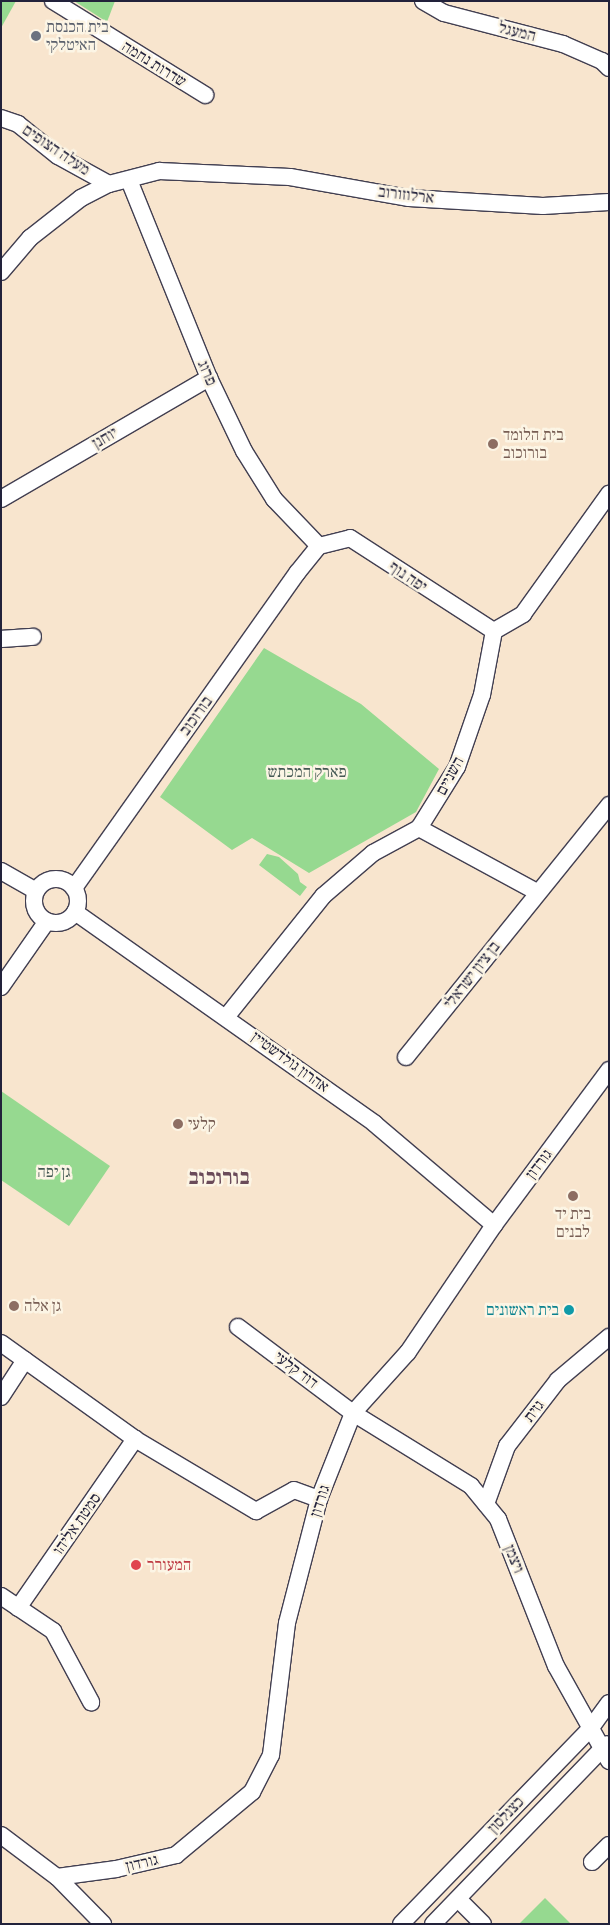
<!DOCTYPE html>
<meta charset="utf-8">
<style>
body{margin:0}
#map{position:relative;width:610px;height:1925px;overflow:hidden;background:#f8e5ce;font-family:"Libre Bodoni","Frank Ruhl Libre",serif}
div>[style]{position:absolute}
.green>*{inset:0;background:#96d990}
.roads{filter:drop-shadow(1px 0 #423f51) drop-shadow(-1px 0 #423f51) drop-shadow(0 1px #423f51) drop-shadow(0 -1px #423f51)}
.minor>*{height:16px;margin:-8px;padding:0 8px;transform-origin:8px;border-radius:8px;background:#fff}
.minor>.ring{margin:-8px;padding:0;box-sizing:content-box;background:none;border:16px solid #fff;border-radius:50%}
.dots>*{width:14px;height:14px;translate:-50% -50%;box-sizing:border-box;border:2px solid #fcf5e5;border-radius:50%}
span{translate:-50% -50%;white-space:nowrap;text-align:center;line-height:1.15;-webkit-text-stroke:5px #fcf5e5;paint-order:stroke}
.worship-label{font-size:16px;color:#5b616d}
.left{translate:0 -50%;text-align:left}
.street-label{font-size:16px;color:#22223b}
.education-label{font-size:16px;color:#785e54}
.park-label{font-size:16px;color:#455954}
.culture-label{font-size:16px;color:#0d838f}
.right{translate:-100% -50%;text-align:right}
.health-label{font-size:16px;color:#be3a42}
.district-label{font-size:21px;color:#6a4b59;font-weight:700}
.frame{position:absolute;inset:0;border:2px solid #22223b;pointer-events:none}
</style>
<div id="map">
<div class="green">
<div style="clip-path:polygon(1px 1px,16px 1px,1px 28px)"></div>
<div style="clip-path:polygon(74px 1px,115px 1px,107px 22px)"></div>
<div style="clip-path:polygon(264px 648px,361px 704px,439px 769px,416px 812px,309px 873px,252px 838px,232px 850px,160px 797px)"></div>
<div style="clip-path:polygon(267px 854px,279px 857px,298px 874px,300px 882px,307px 887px,300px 896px,259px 865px)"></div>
<div style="clip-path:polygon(1px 1091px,110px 1166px,69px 1226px,1px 1180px)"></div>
<div style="clip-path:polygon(545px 1898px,571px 1924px,519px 1924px)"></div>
</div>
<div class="roads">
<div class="minor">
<div style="left:53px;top:1px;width:179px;rotate:31.7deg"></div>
<div style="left:423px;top:1px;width:24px;rotate:30deg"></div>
<div style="left:444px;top:13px;width:123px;rotate:14.6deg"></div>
<div style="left:563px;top:44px;width:43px;rotate:23.6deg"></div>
<div style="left:602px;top:61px;width:10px;rotate:45deg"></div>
<div style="left:1px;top:118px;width:18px;rotate:19deg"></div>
<div style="left:18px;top:124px;width:51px;rotate:38.7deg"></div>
<div style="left:58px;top:156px;width:58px;rotate:28.8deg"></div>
<div style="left:129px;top:180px;width:214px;rotate:68deg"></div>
<div style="left:209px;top:378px;width:81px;rotate:64.4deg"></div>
<div style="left:244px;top:451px;width:57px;rotate:58deg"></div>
<div style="left:274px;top:499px;width:65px;rotate:46.2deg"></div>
<div style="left:1px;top:272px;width:45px;rotate:-49.5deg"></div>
<div style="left:30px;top:238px;width:65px;rotate:-38.1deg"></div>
<div style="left:81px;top:198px;width:31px;rotate:-27deg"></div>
<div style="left:109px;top:184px;width:52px;rotate:-14.6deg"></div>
<div style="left:159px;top:171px;width:131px;rotate:2.6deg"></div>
<div style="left:290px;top:177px;width:121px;rotate:10deg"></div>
<div style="left:409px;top:198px;width:134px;rotate:3.4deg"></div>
<div style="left:543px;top:206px;width:66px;rotate:-3.5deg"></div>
<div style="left:1px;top:499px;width:241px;rotate:-30.2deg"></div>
<div style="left:494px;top:631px;width:34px;rotate:-30deg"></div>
<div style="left:523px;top:614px;width:148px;rotate:-54.4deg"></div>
<div style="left:1px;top:639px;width:32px;rotate:-4deg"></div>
<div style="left:419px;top:828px;width:134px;rotate:28.5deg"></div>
<div style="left:1px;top:871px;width:40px;rotate:29.7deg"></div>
<div class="ring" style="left:34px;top:879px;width:28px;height:28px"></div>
<div style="left:74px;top:888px;width:386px;rotate:-54.7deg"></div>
<div style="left:297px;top:573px;width:35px;rotate:-51deg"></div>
<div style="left:319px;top:546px;width:32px;rotate:-14deg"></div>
<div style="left:350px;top:538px;width:171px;rotate:32.9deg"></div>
<div style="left:75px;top:912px;width:367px;rotate:35.2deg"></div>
<div style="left:375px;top:1124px;width:156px;rotate:40.3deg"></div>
<div style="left:1px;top:987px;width:80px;rotate:-55.1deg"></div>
<div style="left:227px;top:1016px;width:154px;rotate:-51.3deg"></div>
<div style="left:323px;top:896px;width:66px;rotate:-40.7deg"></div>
<div style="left:373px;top:853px;width:52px;rotate:-28.5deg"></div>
<div style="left:419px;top:828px;width:72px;rotate:-58.1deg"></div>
<div style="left:457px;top:767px;width:76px;rotate:-70.9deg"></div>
<div style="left:482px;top:695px;width:65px;rotate:-79.4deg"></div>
<div style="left:406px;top:1057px;width:324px;rotate:-51.1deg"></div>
<div style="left:238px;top:1327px;width:144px;rotate:36.8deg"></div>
<div style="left:353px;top:1413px;width:139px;rotate:31.7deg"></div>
<div style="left:471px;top:1486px;width:43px;rotate:50.7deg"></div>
<div style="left:498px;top:1519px;width:158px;rotate:68.5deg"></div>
<div style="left:556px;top:1666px;width:109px;rotate:60.8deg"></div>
<div style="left:1px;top:1343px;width:165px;rotate:35.6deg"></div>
<div style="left:135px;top:1439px;width:141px;rotate:30.8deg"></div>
<div style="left:256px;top:1511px;width:43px;rotate:-28.9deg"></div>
<div style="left:294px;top:1490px;width:27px;rotate:20deg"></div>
<div style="left:1px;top:1397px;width:44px;rotate:-57deg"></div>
<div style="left:486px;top:1504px;width:62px;rotate:-70.1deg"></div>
<div style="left:507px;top:1446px;width:83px;rotate:-52.3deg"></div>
<div style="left:558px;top:1380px;width:67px;rotate:-40.1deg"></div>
<div style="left:1px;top:1596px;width:63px;rotate:33.9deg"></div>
<div style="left:53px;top:1631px;width:81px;rotate:61.8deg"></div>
<div style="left:18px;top:1608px;width:206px;rotate:-55.3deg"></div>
<div style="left:1px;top:1835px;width:70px;rotate:36.9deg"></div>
<div style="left:57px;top:1877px;width:66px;rotate:45.6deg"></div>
<div style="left:592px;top:1862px;width:24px;rotate:-45deg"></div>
<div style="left:57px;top:1877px;width:60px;rotate:-7.7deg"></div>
<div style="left:116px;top:1869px;width:62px;rotate:-13.1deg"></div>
<div style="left:176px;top:1855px;width:99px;rotate:-39.7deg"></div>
<div style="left:252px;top:1792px;width:42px;rotate:-62.8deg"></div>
<div style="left:271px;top:1755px;width:133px;rotate:-83.1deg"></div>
<div style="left:287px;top:1623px;width:128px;rotate:-75.5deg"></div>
<div style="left:319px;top:1499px;width:92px;rotate:-68.4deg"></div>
<div style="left:353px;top:1413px;width:82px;rotate:-48deg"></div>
<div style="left:408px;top:1352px;width:153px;rotate:-55.9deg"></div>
<div style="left:494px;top:1225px;width:193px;rotate:-53.4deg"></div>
<div style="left:458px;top:1899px;width:35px;rotate:45deg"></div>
<div style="left:401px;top:1924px;width:272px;rotate:-45.9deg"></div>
<div style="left:590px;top:1729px;width:32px;rotate:-54deg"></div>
<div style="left:433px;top:1924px;width:250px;rotate:-46deg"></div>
</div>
</div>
<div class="dots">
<div style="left:36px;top:36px;background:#6b7280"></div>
<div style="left:493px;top:444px;background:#8d6e63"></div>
<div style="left:178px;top:1124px;background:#8d6e63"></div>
<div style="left:573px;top:1196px;background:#8d6e63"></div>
<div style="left:14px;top:1306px;background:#8d6e63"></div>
<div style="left:569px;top:1310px;background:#0f9aa8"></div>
<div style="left:136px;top:1565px;background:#e0444e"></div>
</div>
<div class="worship-label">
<span class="left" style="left:46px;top:36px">בית הכנסת<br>האיטלקי</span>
</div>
<div class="street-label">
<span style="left:517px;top:32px;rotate:14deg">המעגל</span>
<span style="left:154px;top:64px;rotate:32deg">שדרות נחמה</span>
<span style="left:56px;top:150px;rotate:34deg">מעלה הצופים</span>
<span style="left:406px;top:195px;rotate:7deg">ארלוזורוב</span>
<span style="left:207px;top:373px;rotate:67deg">פרוג</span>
<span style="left:105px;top:438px;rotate:-30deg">יוחנן</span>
<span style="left:408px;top:577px;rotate:34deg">יפה נוף</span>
<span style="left:196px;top:716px;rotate:-54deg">בורוכוב</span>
<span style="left:450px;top:776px;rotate:-62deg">השניים</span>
<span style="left:472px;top:975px;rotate:-52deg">בן ציון ישראלי</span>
<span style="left:290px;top:1062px;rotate:36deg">אהרון גולדשטיין</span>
<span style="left:539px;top:1164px;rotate:-53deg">גורדון</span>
<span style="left:296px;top:1370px;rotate:37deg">דוד קלעי</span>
<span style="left:534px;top:1411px;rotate:-53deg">גזית</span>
<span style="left:320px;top:1501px;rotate:-72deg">גורדון</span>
<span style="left:77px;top:1524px;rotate:-55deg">סמטת אליהו</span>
<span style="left:514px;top:1559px;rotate:68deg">ויצמן</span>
<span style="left:506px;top:1815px;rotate:-46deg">כצנלסון</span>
<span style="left:142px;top:1863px;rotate:-13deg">גורדון</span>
</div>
<div class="education-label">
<span class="left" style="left:503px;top:444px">בית הלומד<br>בורוכוב</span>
<span class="left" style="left:188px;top:1124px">קלעי</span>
<span style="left:573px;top:1223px">בית יד<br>לבנים</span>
<span class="left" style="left:24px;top:1306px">גן אלה</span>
</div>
<div class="park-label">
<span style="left:307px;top:772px">פארק המכתש</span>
<span style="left:54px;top:1172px">גן יפה</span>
</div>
<div class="culture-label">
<span class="right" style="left:559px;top:1310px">בית ראשונים</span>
</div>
<div class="health-label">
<span class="left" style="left:147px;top:1565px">המעורר</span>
</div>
<div class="district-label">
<span style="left:219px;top:1178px">בורוכוב</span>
</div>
<div class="frame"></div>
</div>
